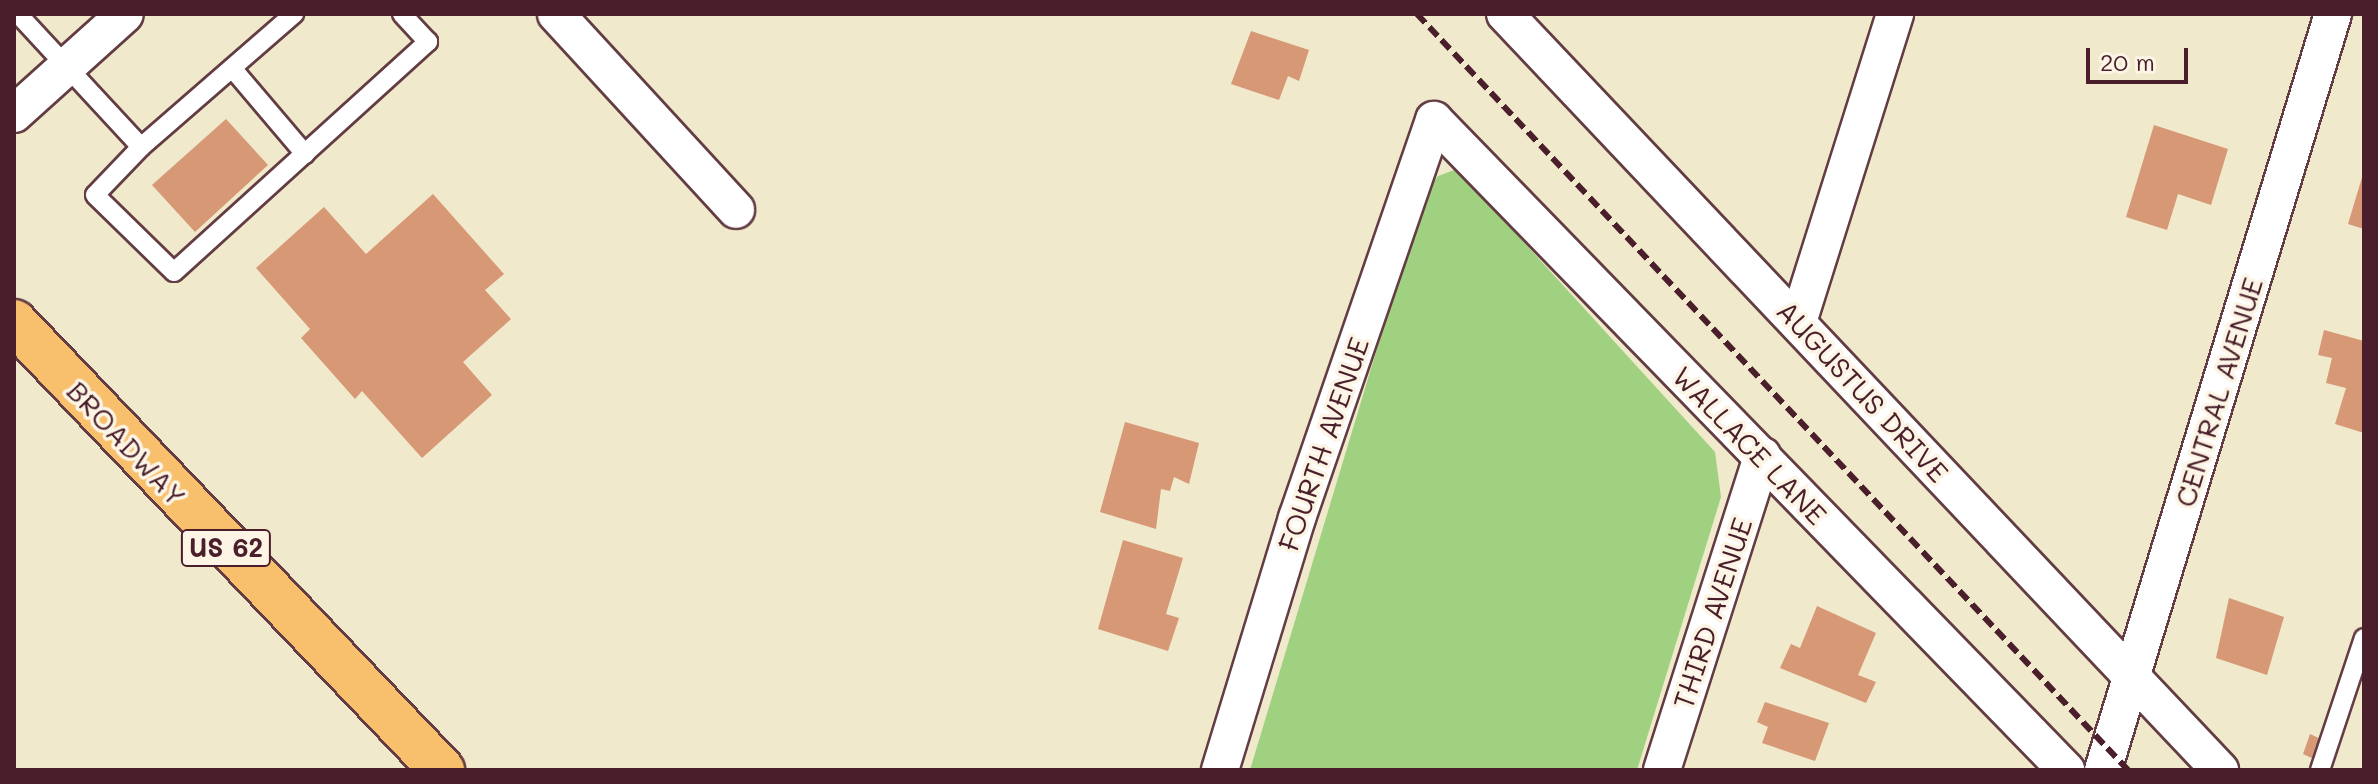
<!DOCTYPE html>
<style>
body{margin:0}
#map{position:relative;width:2378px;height:784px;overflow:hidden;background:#f0e9cc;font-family:Mali,sans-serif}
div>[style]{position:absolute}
.green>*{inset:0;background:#a0d180}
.building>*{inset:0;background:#d69875}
.roads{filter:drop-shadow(2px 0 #633d43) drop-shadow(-2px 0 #633d43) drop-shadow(0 2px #633d43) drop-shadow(0 -2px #633d43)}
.lane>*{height:18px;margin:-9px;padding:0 9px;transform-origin:9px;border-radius:9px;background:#fff}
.street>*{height:36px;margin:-18px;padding:0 18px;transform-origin:18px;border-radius:18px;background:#fff}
.primary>*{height:44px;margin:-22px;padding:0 22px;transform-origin:22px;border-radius:22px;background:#f8bf6c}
.rail>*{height:6px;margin-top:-3px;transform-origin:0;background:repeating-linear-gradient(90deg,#4a1f2b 0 12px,transparent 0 18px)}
span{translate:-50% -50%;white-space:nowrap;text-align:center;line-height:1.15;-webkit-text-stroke:7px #fcf5e5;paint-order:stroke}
.shield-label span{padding:2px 6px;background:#fcf5e5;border:2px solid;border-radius:6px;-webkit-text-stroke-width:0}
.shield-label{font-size:26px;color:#4a1f2b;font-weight:700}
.street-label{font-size:28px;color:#4a1f2b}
.frame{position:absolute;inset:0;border:16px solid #4a1f2b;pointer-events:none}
.scale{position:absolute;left:2086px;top:48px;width:102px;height:36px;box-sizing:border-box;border:4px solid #4a1f2b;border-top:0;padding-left:10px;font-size:24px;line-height:28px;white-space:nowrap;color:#4a1f2b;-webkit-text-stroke:6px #fcf5e5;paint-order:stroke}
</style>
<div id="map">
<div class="green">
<div style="clip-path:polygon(1457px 169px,1715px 452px,1721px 497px,1637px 770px,1250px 770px,1423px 196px,1438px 176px)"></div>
</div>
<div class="building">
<div style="clip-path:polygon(1251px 31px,1309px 50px,1299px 81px,1288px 76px,1279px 100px,1231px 84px)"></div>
<div style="clip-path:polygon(226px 119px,268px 165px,195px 232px,152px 185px)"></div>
<div style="clip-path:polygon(2154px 125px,2228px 149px,2211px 205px,2178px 194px,2167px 230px,2126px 217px)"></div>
<div style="clip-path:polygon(2363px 174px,2364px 174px,2364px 229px,2348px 224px)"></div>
<div style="clip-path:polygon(433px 194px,504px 274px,485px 290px,511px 319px,463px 362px,492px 395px,422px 458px,362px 391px,355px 399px,301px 338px,310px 329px,256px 268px,324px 207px,366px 254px)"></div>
<div style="clip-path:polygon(2324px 330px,2364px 341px,2364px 433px,2335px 424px,2346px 388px,2326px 383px,2332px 358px,2318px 355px)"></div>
<div style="clip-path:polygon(1125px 422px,1199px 443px,1189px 484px,1174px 477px,1170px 491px,1161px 489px,1156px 529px,1100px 512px)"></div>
<div style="clip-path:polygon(1123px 540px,1183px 558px,1166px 614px,1179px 618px,1168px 651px,1098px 629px)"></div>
<div style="clip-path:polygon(2229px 598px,2284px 617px,2267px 675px,2216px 658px)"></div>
<div style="clip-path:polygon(1817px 606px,1876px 633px,1858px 675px,1876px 682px,1866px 703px,1780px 668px,1791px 644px,1800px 648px)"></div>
<div style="clip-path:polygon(1765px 702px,1829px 723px,1815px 761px,1762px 743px,1768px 727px,1757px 722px)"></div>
<div style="clip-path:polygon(2310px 734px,2323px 740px,2314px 759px,2303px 754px)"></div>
</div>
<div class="roads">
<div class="lane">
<div style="left:18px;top:14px;width:181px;rotate:47.2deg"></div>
<div style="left:141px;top:147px;width:203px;rotate:-41deg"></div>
<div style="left:232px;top:68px;width:113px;rotate:49.7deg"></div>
<div style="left:141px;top:147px;width:66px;rotate:133.8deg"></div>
<div style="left:95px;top:195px;width:110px;rotate:44.3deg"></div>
<div style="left:174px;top:272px;width:343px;rotate:-42.2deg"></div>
<div style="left:428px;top:42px;width:38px;rotate:-133deg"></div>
<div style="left:2320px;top:770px;width:139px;rotate:-71.6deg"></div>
</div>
<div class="street">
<div style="left:556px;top:14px;width:266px;rotate:47.4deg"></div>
<div style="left:1505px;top:14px;width:1041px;rotate:46.6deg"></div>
<div style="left:14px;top:114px;width:149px;rotate:-42deg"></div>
<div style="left:1798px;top:322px;width:323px;rotate:-72.5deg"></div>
<div style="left:1220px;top:770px;width:264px;rotate:-73deg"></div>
<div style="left:1297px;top:518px;width:421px;rotate:-71deg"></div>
<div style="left:1434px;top:120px;width:907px;rotate:45.8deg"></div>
<div style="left:1662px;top:770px;width:330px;rotate:-72.3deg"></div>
<div style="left:2103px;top:770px;width:790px;rotate:-73.08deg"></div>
</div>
<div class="primary">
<div style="left:14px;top:322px;width:620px;rotate:46.31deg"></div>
</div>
</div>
<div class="rail">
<div style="left:1417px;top:14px;width:1038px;rotate:46.76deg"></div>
</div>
<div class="shield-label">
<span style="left:226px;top:548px">US 62</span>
</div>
<div class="street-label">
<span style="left:1863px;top:391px;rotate:47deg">AUGUSTUS DRIVE</span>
<span style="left:2218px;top:392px;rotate:-73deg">CENTRAL AVENUE</span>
<span style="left:127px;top:443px;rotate:47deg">BROADWAY</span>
<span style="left:1323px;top:444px;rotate:-71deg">FOURTH AVENUE</span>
<span style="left:1750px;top:445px;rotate:46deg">WALLACE LANE</span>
<span style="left:1712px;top:613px;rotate:-72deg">THIRD AVENUE</span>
</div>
<div class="frame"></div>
<div class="scale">20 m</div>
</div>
